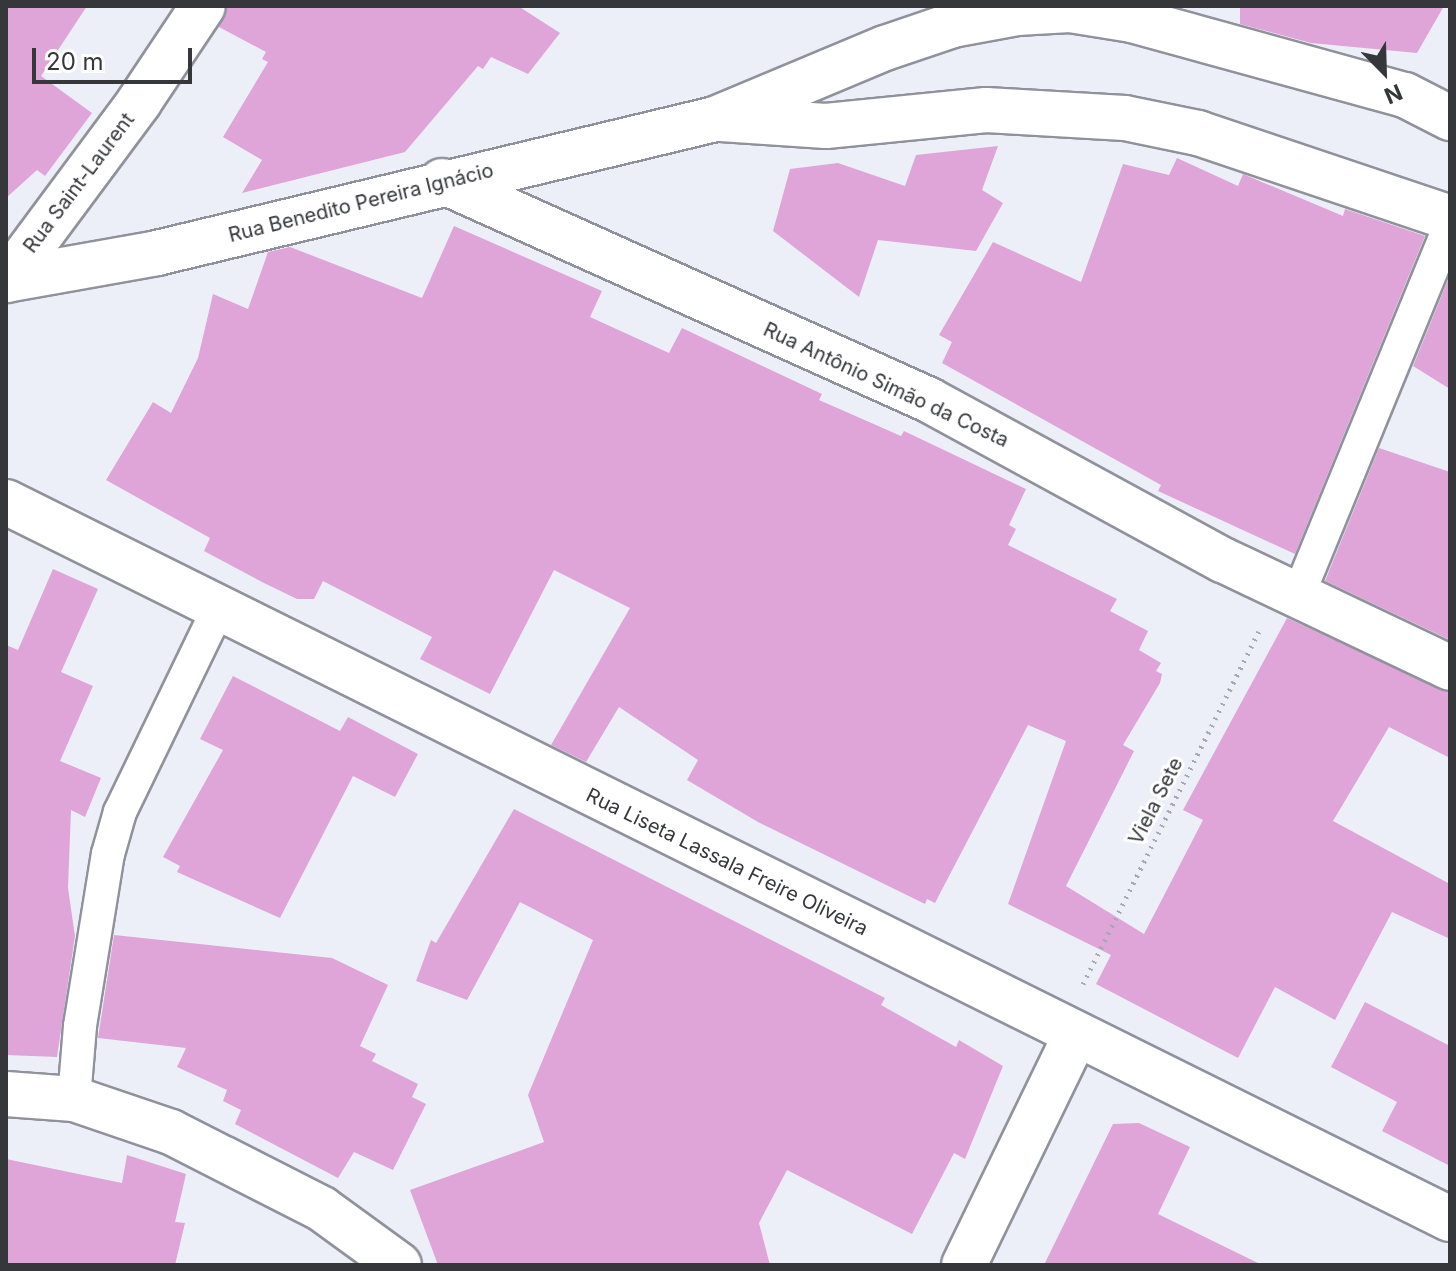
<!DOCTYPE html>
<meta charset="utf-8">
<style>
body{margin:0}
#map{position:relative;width:1456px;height:1271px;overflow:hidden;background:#eceff8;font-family:Inter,sans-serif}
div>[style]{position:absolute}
.building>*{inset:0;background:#dfa5d9}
.path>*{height:5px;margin-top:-2.5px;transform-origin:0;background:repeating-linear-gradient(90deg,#a6a9b0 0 2px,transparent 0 8px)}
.roads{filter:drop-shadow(2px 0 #90929b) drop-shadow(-2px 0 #90929b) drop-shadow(0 2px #90929b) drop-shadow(0 -2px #90929b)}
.service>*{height:32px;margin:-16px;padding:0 16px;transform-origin:16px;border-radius:16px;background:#fff}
.minor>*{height:44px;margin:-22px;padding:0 22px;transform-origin:22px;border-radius:22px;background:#fff}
span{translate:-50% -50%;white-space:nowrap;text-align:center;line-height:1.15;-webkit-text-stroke:6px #fff;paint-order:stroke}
.street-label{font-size:20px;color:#36373b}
.frame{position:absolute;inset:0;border:8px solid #36373b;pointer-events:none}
.north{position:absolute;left:1344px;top:32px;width:80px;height:80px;-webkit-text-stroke:6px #fff;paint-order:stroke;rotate:157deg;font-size:22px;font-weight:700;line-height:32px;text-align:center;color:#36373b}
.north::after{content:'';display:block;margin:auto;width:28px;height:36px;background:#36373b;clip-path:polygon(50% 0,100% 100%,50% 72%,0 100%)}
.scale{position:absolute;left:32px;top:48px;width:160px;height:36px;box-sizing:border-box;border:4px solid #36373b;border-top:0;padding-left:10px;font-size:24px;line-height:28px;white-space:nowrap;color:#36373b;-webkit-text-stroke:6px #fff;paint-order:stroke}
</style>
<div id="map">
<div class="building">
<div style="clip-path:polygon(6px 6px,87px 6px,41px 76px,92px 113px,45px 176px,37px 170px,6px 198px)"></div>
<div style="clip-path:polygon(228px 6px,518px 6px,560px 33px,528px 74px,491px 57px,483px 69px,478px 66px,405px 152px,242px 193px,262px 160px,223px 137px,268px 62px,262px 59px,266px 52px,219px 27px)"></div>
<div style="clip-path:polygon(1240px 6px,1444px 6px,1417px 53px,1311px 43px,1240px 24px)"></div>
<div style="clip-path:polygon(998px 146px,982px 190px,1003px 203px,976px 251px,878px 240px,859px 297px,773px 231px,790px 169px,838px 163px,905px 186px,916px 155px)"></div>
<div style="clip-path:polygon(1177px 158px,1238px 186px,1243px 174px,1343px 216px,1345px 209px,1425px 236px,1295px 554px,1158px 491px,1161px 485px,942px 363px,952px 342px,939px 335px,993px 242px,1081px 282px,1123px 164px,1169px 175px)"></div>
<div style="clip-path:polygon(454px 226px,602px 291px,590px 317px,669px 353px,682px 328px,822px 394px,819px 400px,901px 436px,904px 431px,1026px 489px,1009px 525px,1016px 529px,1008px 545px,1117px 599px,1110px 611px,1148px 631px,1139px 650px,1161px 663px,1156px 671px,1162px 674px,1160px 683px,1123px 745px,1134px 751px,1066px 886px,1144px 934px,1203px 820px,1183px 810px,1287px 618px,1450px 693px,1450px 758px,1389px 727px,1333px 821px,1450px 884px,1450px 939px,1392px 912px,1335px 1020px,1275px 987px,1238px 1058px,1096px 984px,1111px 955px,1008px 904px,1066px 741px,1028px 725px,935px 903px,927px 899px,925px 904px,758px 822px,687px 780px,698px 760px,619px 707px,586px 762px,551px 745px,630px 608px,554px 570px,490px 694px,420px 659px,432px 637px,323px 581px,314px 599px,297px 599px,262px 582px,204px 551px,210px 538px,106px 480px,153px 402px,171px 413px,198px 358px,213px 294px,248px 309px,268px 252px,290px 247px,422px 298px)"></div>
<div style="clip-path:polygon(1450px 275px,1450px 389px,1413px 366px)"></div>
<div style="clip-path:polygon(1379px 448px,1450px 472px,1450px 640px,1325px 581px)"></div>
<div style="clip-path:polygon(53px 569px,98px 589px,61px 672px,93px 686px,60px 761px,101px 778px,85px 817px,71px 810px,68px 888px,75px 936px,57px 1057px,6px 1055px,6px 645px,18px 650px)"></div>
<div style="clip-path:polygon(233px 676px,340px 731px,348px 717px,418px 754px,395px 797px,353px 776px,280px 918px,177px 872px,180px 866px,163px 857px,223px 750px,200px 739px)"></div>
<div style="clip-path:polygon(514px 809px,885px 998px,881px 1005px,956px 1047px,959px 1040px,1003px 1066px,965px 1159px,954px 1153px,912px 1234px,787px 1170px,759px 1223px,770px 1265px,438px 1265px,410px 1190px,544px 1142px,528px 1095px,593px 940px,520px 902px,467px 1000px,416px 981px,431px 940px,436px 943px)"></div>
<div style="clip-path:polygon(114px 935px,332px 958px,388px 985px,360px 1046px,376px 1054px,372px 1061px,418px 1084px,412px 1097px,426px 1104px,393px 1170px,354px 1152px,338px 1178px,235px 1124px,241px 1110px,223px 1101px,227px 1090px,177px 1067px,186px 1048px,98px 1038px)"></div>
<div style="clip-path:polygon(1365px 1002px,1450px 1046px,1450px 1166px,1382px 1131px,1397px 1102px,1331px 1067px)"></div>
<div style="clip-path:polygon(1139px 1123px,1190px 1147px,1158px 1214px,1262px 1265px,1044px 1265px,1113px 1124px)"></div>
<div style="clip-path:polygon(127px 1155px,186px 1174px,175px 1222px,185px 1223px,175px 1265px,6px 1265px,6px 1159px,122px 1183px)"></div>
</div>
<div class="path">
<div style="left:1083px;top:984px;width:394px;rotate:-63.5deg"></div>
</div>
<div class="roads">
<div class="service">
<div style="left:1298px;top:596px;width:401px;rotate:-67.7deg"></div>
<div style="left:74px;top:1099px;width:73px;rotate:-85.3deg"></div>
<div style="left:80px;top:1026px;width:174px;rotate:-80.8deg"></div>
<div style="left:108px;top:854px;width:44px;rotate:-74.1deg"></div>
<div style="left:120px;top:812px;width:230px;rotate:-64.2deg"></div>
</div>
<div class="minor">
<div style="left:721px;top:119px;width:105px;rotate:3.8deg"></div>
<div style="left:826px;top:126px;width:161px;rotate:-5.7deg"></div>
<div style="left:986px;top:110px;width:139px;rotate:3.3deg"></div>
<div style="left:1125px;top:118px;width:75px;rotate:11.6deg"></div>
<div style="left:1198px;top:133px;width:266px;rotate:18.6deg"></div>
<div style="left:442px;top:181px;width:534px;rotate:24.21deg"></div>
<div style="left:929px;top:400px;width:335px;rotate:28.6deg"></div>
<div style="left:1223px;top:560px;width:251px;rotate:25.4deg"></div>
<div style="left:6px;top:280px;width:153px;rotate:-10.1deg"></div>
<div style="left:157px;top:253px;width:574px;rotate:-13.5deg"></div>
<div style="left:715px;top:119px;width:184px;rotate:-22.7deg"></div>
<div style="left:885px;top:48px;width:72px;rotate:-18.7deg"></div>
<div style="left:953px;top:25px;width:65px;rotate:-10.6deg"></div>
<div style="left:1017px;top:13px;width:53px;rotate:-3.2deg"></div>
<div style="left:1070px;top:10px;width:63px;rotate:9.2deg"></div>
<div style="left:1132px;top:20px;width:283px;rotate:15.4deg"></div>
<div style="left:1405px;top:95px;width:51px;rotate:27.1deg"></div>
<div style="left:7px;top:280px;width:222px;rotate:-53.4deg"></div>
<div style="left:139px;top:102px;width:115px;rotate:-56.3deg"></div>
<div style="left:6px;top:502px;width:1612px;rotate:26.41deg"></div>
<div style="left:6px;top:1094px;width:68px;rotate:4.2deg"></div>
<div style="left:74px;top:1099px;width:102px;rotate:18.8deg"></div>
<div style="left:171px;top:1132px;width:169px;rotate:27deg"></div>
<div style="left:322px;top:1209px;width:95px;rotate:36deg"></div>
<div style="left:964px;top:1265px;width:254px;rotate:-64.1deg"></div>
</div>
</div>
<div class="street-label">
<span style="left:79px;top:183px;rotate:-53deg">Rua Saint-Laurent</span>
<span style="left:361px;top:203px;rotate:-14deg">Rua Benedito Pereira Ignácio</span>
<span style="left:886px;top:385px;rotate:25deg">Rua Antônio Simão da Costa</span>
<span style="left:1156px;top:801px;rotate:-63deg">Viela Sete</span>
<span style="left:727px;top:862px;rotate:26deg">Rua Liseta Lassala Freire Oliveira</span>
</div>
<div class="frame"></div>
<div class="north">N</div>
<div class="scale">20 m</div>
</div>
